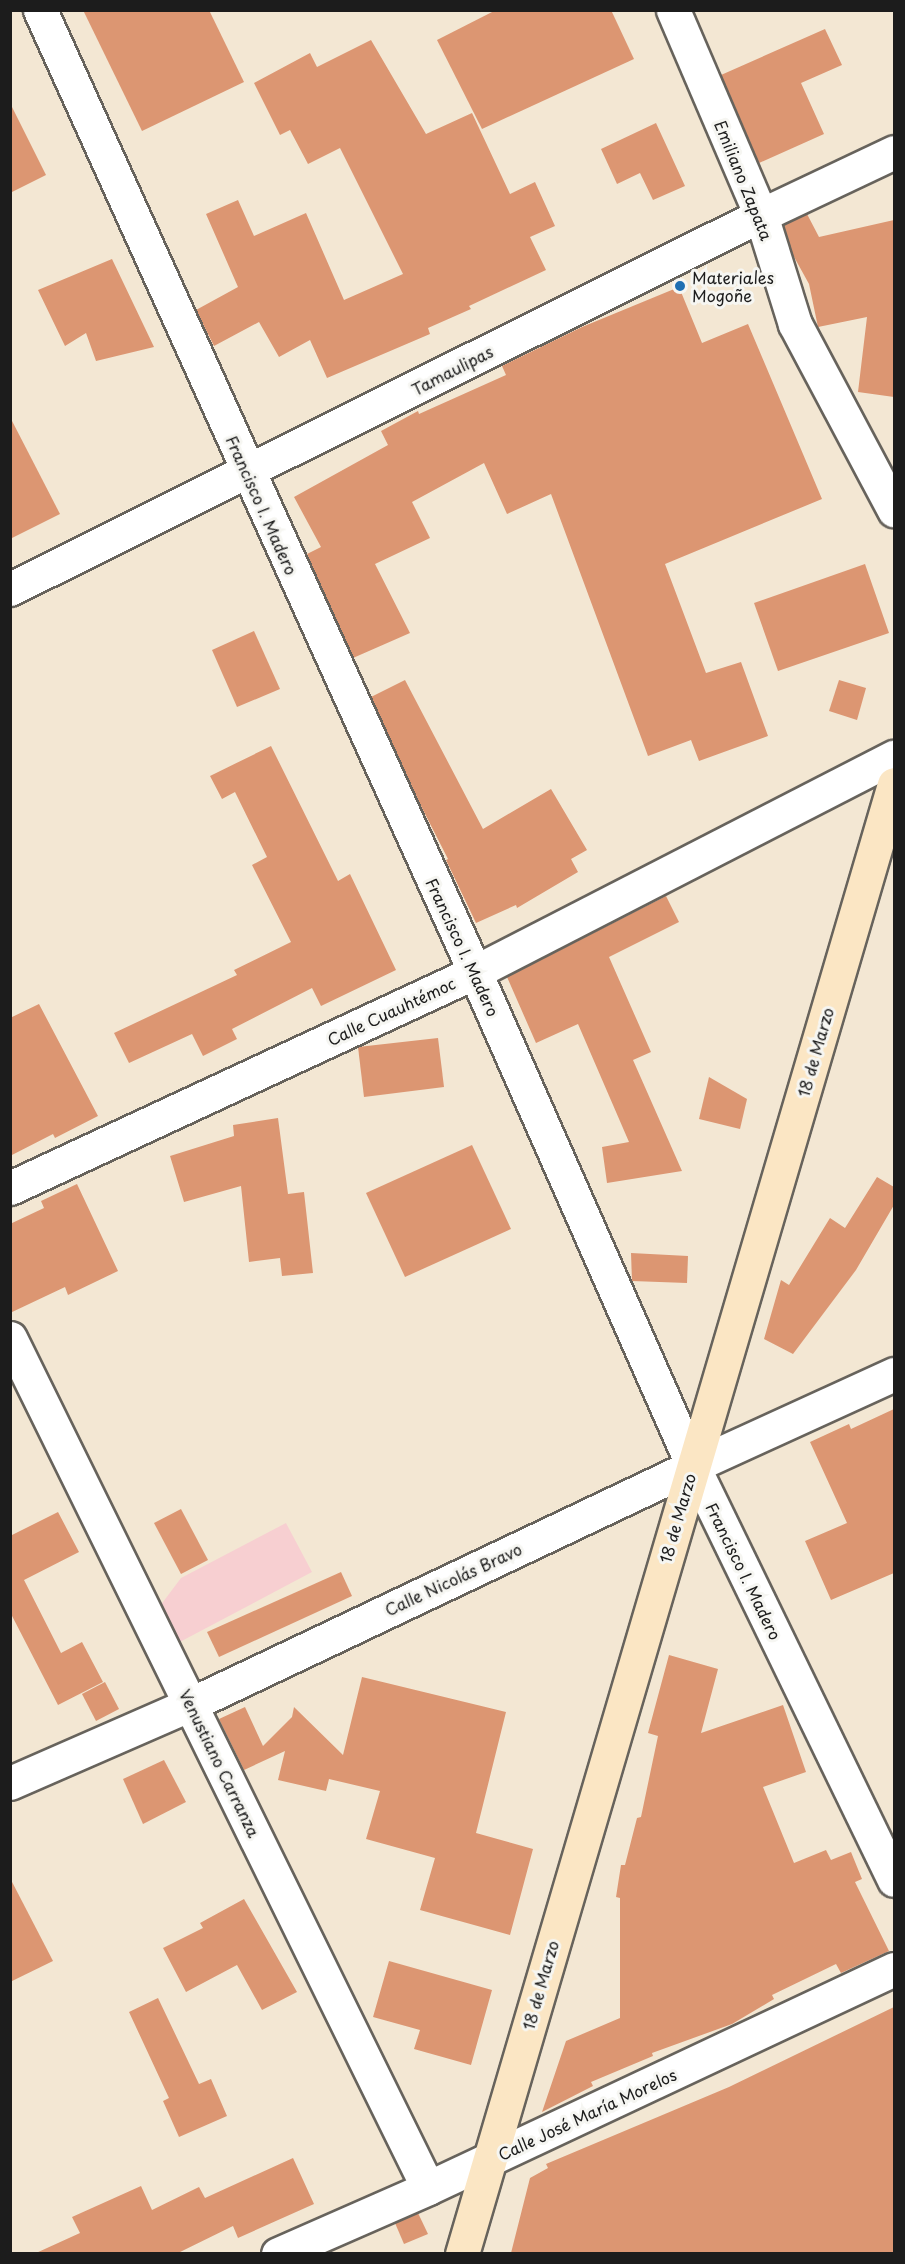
<!DOCTYPE html>
<meta charset="utf-8">
<style>
body{margin:0}
#map{position:relative;width:905px;height:2264px;overflow:hidden;background:#f3e7d3;font-family:"Playpen Sans",sans-serif}
div>[style]{position:absolute}
.built>*{inset:0;background:#f7cfd1}
.building>*{inset:0;background:#dc9672}
.roads{filter:drop-shadow(2px 0 #67635c) drop-shadow(-2px 0 #67635c) drop-shadow(0 2px #67635c) drop-shadow(0 -2px #67635c)}
.street>*{height:33px;margin:-16.5px;padding:0 16.5px;transform-origin:16.5px;border-radius:16.5px;background:#fff}
.secondary>*{height:33px;margin:-16.5px;padding:0 16.5px;transform-origin:16.5px;border-radius:16.5px;background:#fbe6c4}
.dots>*{width:16px;height:16px;translate:-50% -50%;box-sizing:border-box;border:3px solid #f6f6f2;border-radius:50%}
span{translate:-50% -50%;white-space:nowrap;text-align:center;line-height:1.15;-webkit-text-stroke:6px #f6f6f2;paint-order:stroke}
.street-label{font-size:16px;color:#1c1c1c}
.poi-label{font-size:16px;color:#1c1c1c}
.left{translate:0 -50%;text-align:left}
.frame{position:absolute;inset:0;border:12px solid #1c1c1c;pointer-events:none}
</style>
<div id="map">
<div class="built">
<div style="clip-path:polygon(286px 1523px,312px 1572px,176px 1644px,157px 1610px,181px 1578px)"></div>
</div>
<div class="building">
<div style="clip-path:polygon(83px 10px,209px 10px,244px 82px,142px 131px)"></div>
<div style="clip-path:polygon(496px 10px,611px 10px,634px 59px,482px 129px,437px 40px)"></div>
<div style="clip-path:polygon(825px 29px,842px 65px,801px 83px,824px 134px,759px 163px,721px 75px)"></div>
<div style="clip-path:polygon(371px 40px,426px 134px,472px 113px,510px 194px,535px 182px,555px 226px,530px 237px,546px 270px,469px 306px,471px 309px,428px 328px,430px 334px,327px 378px,310px 340px,279px 357px,259px 322px,214px 346px,196px 310px,238px 287px,206px 214px,238px 200px,254px 236px,306px 213px,344px 300px,403px 274px,340px 148px,308px 164px,290px 130px,280px 135px,254px 83px,310px 53px,317px 67px)"></div>
<div style="clip-path:polygon(10px 103px,46px 175px,10px 193px)"></div>
<div style="clip-path:polygon(656px 123px,685px 186px,653px 200px,640px 173px,617px 184px,601px 149px)"></div>
<div style="clip-path:polygon(807px 214px,819px 237px,894px 220px,894px 397px,858px 392px,867px 317px,818px 327px,809px 284px,793px 255px,784px 225px)"></div>
<div style="clip-path:polygon(112px 259px,154px 347px,96px 361px,86px 333px,65px 346px,38px 290px)"></div>
<div style="clip-path:polygon(679px 287px,702px 343px,748px 324px,822px 499px,665px 564px,706px 673px,741px 662px,768px 736px,699px 761px,691px 740px,648px 756px,551px 494px,507px 514px,484px 463px,412px 502px,430px 538px,375px 564px,410px 633px,353px 658px,307px 554px,321px 547px,294px 497px,388px 445px,381px 431px,418px 411px,419px 414px,506px 375px,502px 366px,582px 327px)"></div>
<div style="clip-path:polygon(10px 417px,60px 514px,10px 539px)"></div>
<div style="clip-path:polygon(865px 564px,889px 633px,778px 671px,754px 603px)"></div>
<div style="clip-path:polygon(254px 631px,280px 689px,237px 707px,212px 650px)"></div>
<div style="clip-path:polygon(405px 680px,483px 829px,551px 789px,587px 850px,571px 859px,578px 872px,517px 908px,516px 905px,476px 923px,446px 860px,448px 859px,421px 806px,371px 697px)"></div>
<div style="clip-path:polygon(839px 680px,866px 688px,857px 720px,829px 711px)"></div>
<div style="clip-path:polygon(271px 746px,338px 881px,350px 874px,396px 970px,321px 1006px,312px 988px,232px 1029px,237px 1039px,203px 1056px,192px 1034px,129px 1063px,114px 1033px,237px 975px,234px 970px,291px 942px,252px 865px,267px 857px,235px 792px,222px 799px,210px 776px)"></div>
<div style="clip-path:polygon(666px 896px,679px 922px,609px 957px,651px 1052px,633px 1060px,682px 1171px,607px 1183px,602px 1147px,629px 1142px,578px 1024px,536px 1043px,507px 977px)"></div>
<div style="clip-path:polygon(39px 1004px,98px 1116px,55px 1138px,53px 1134px,10px 1156px,10px 1018px)"></div>
<div style="clip-path:polygon(438px 1038px,444px 1087px,364px 1097px,358px 1047px)"></div>
<div style="clip-path:polygon(709px 1077px,747px 1099px,740px 1129px,699px 1119px)"></div>
<div style="clip-path:polygon(278px 1118px,288px 1194px,304px 1192px,313px 1273px,282px 1276px,280px 1258px,249px 1262px,241px 1186px,184px 1202px,170px 1156px,234px 1136px,233px 1125px)"></div>
<div style="clip-path:polygon(472px 1145px,511px 1229px,405px 1277px,366px 1193px)"></div>
<div style="clip-path:polygon(877px 1177px,894px 1187px,894px 1205px,856px 1270px,793px 1354px,764px 1339px,781px 1280px,789px 1285px,830px 1218px,845px 1228px)"></div>
<div style="clip-path:polygon(77px 1184px,118px 1271px,68px 1295px,65px 1287px,10px 1313px,10px 1224px,44px 1208px,41px 1201px)"></div>
<div style="clip-path:polygon(631px 1253px,688px 1256px,687px 1283px,632px 1281px)"></div>
<div style="clip-path:polygon(894px 1409px,894px 1573px,831px 1600px,805px 1541px,847px 1523px,810px 1442px,849px 1424px,851px 1429px)"></div>
<div style="clip-path:polygon(181px 1509px,208px 1560px,181px 1574px,154px 1523px)"></div>
<div style="clip-path:polygon(58px 1512px,79px 1552px,24px 1580px,61px 1653px,82px 1642px,103px 1682px,58px 1705px,10px 1612px,10px 1536px)"></div>
<div style="clip-path:polygon(341px 1572px,352px 1596px,219px 1657px,207px 1632px)"></div>
<div style="clip-path:polygon(669px 1655px,718px 1669px,701px 1733px,783px 1705px,806px 1772px,763px 1787px,794px 1863px,826px 1850px,831px 1860px,851px 1852px,862px 1879px,855px 1882px,889px 1951px,841px 1973px,836px 1964px,772px 1995px,774px 1999px,732px 2024px,652px 2053px,653px 2056px,591px 2082px,593px 2086px,542px 2112px,566px 2041px,620px 2018px,620px 1898px,616px 1897px,621px 1865px,625px 1865px,637px 1818px,641px 1817px,658px 1736px,648px 1733px)"></div>
<div style="clip-path:polygon(362px 1677px,506px 1712px,476px 1833px,533px 1849px,510px 1935px,420px 1910px,435px 1858px,366px 1839px,380px 1791px,329px 1779px,326px 1791px,278px 1780px,285px 1751px,244px 1770px,219px 1719px,245px 1707px,263px 1746px,292px 1717px,294px 1707px,343px 1755px)"></div>
<div style="clip-path:polygon(105px 1682px,119px 1709px,96px 1721px,82px 1694px)"></div>
<div style="clip-path:polygon(164px 1760px,186px 1802px,143px 1824px,123px 1779px)"></div>
<div style="clip-path:polygon(10px 1878px,53px 1961px,10px 1982px)"></div>
<div style="clip-path:polygon(244px 1899px,297px 1992px,262px 2010px,237px 1965px,186px 1992px,163px 1948px,203px 1928px,200px 1923px)"></div>
<div style="clip-path:polygon(389px 1961px,492px 1990px,471px 2065px,414px 2049px,420px 2030px,373px 2017px)"></div>
<div style="clip-path:polygon(158px 1998px,199px 2084px,211px 2079px,227px 2116px,179px 2137px,163px 2101px,169px 2098px,129px 2012px)"></div>
<div style="clip-path:polygon(894px 2007px,894px 2253px,511px 2253px,530px 2178px,548px 2168px,546px 2164px,729px 2087px)"></div>
<div style="clip-path:polygon(293px 2158px,314px 2204px,238px 2238px,233px 2226px,178px 2253px,36px 2253px,80px 2233px,72px 2217px,141px 2186px,152px 2210px,199px 2187px,205px 2198px)"></div>
<div style="clip-path:polygon(418px 2213px,428px 2234px,404px 2244px,395px 2223px)"></div>
</div>
<div class="roads">
<div class="street">
<div style="left:40px;top:10px;width:1056px;rotate:65.67deg"></div>
<div style="left:475px;top:972px;width:540px;rotate:66.19deg"></div>
<div style="left:693px;top:1466px;width:460px;rotate:64.1deg"></div>
<div style="left:673px;top:10px;width:223px;rotate:66.8deg"></div>
<div style="left:761px;top:215px;width:114px;rotate:72.7deg"></div>
<div style="left:795px;top:324px;width:211px;rotate:62deg"></div>
<div style="left:10px;top:589px;width:839px;rotate:-26.47deg"></div>
<div style="left:761px;top:215px;width:147px;rotate:-25.3deg"></div>
<div style="left:10px;top:1188px;width:513px;rotate:-24.92deg"></div>
<div style="left:475px;top:972px;width:471px;rotate:-27.2deg"></div>
<div style="left:10px;top:1338px;width:947px;rotate:63.81deg"></div>
<div style="left:10px;top:1783px;width:197px;rotate:-23.6deg"></div>
<div style="left:191px;top:1704px;width:556px;rotate:-25.37deg"></div>
<div style="left:693px;top:1466px;width:221px;rotate:-24.6deg"></div>
<div style="left:278px;top:2254px;width:164px;rotate:-23.7deg"></div>
<div style="left:428px;top:2188px;width:515px;rotate:-25.17deg"></div>
</div>
<div class="secondary">
<div style="left:462px;top:2254px;width:1532px;rotate:-73.62deg"></div>
</div>
</div>
<div class="dots">
<div style="left:680px;top:286px;background:#1f6fb2"></div>
</div>
<div class="street-label">
<span style="left:744px;top:180px;rotate:68deg">Emiliano Zapata</span>
<span style="left:452px;top:370px;rotate:-27deg">Tamaulipas</span>
<span style="left:262px;top:505px;rotate:66deg">Francisco I. Madero</span>
<span style="left:463px;top:947px;rotate:65deg">Francisco I. Madero</span>
<span style="left:391px;top:1011px;rotate:-25deg">Calle Cuauhtémoc</span>
<span style="left:815px;top:1052px;rotate:-74deg">18 de Marzo</span>
<span style="left:677px;top:1518px;rotate:-74deg">18 de Marzo</span>
<span style="left:744px;top:1571px;rotate:64deg">Francisco I. Madero</span>
<span style="left:453px;top:1579px;rotate:-25deg">Calle Nicolás Bravo</span>
<span style="left:220px;top:1763px;rotate:64deg">Venustiano Carranza</span>
<span style="left:540px;top:1985px;rotate:-74deg">18 de Marzo</span>
<span style="left:587px;top:2114px;rotate:-25deg">Calle José María Morelos</span>
</div>
<div class="poi-label">
<span class="left" style="left:692px;top:286px">Materiales<br>Mogoñe</span>
</div>
<div class="frame"></div>
</div>
